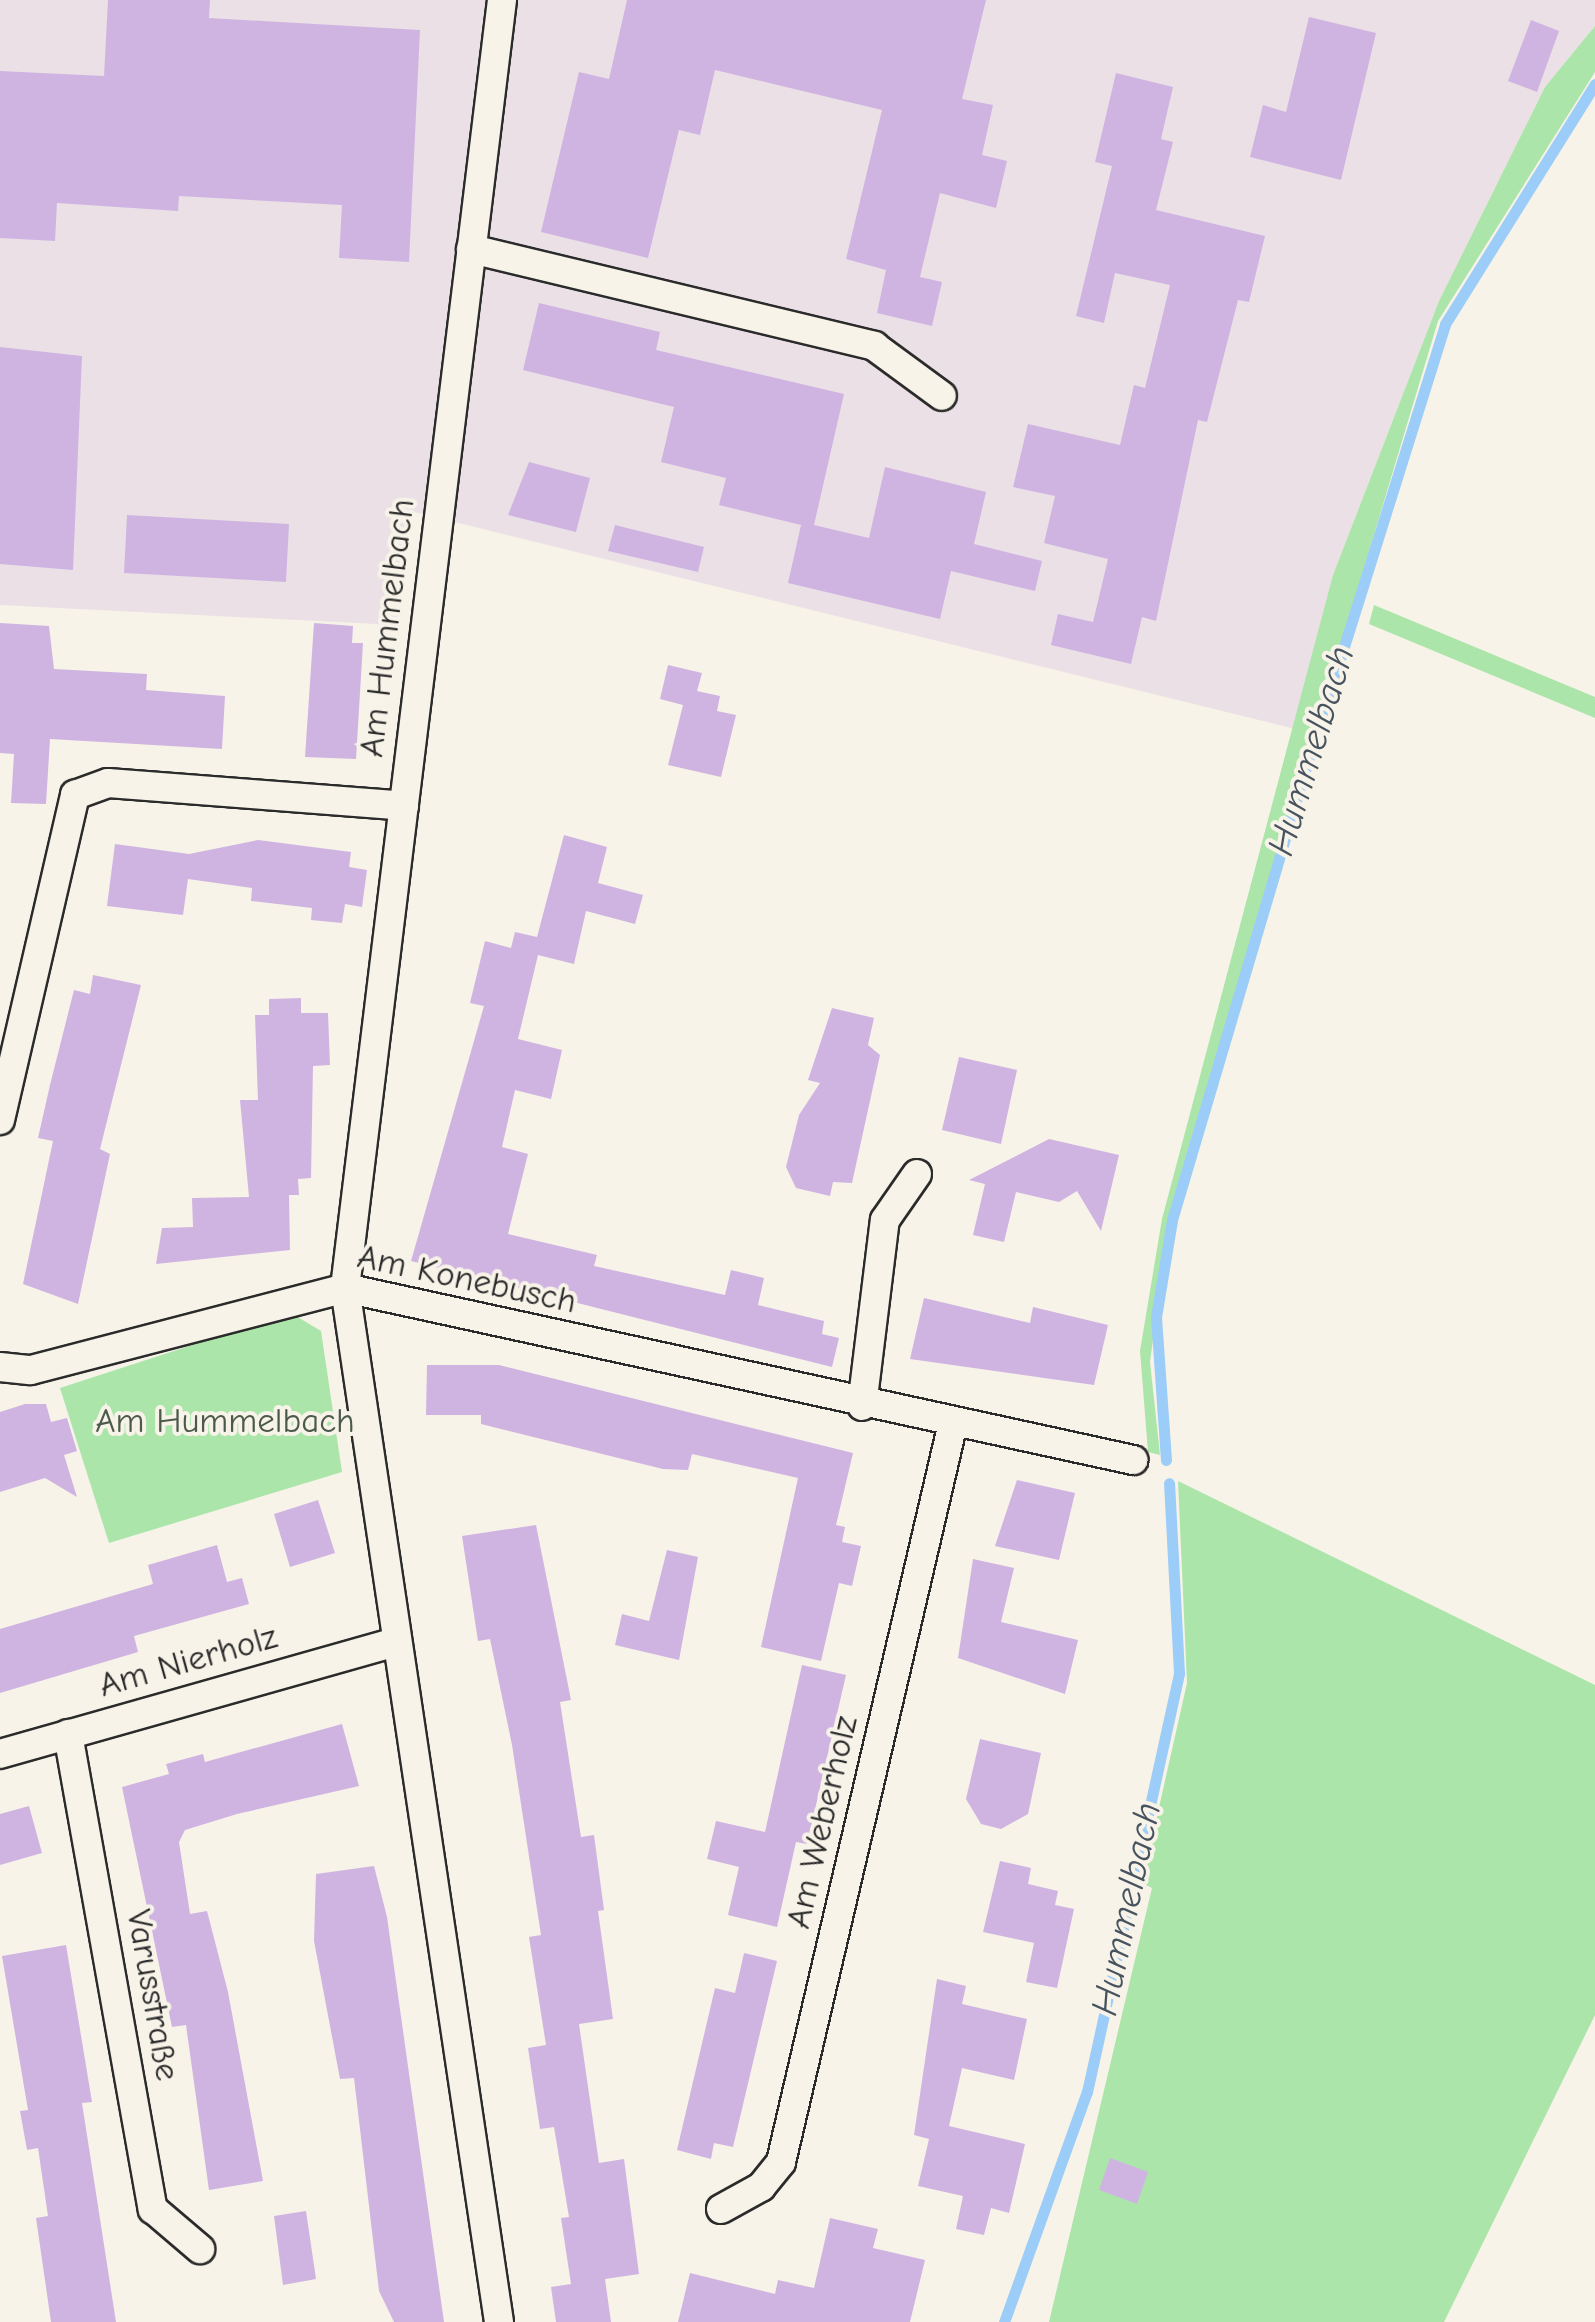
<!DOCTYPE html>
<meta charset="utf-8">
<style>
body{margin:0}
#map{position:relative;width:1595px;height:2322px;overflow:hidden;background:#f7f3e8;font-family:"Comic Neue",sans-serif}
div>[style]{position:absolute}
.built>*{inset:0;background:#ebe0e6}
.green>*{inset:0;background:#abe5aa}
.stream>*{height:11px;margin:-5.5px;padding:0 5.5px;transform-origin:5.5px;border-radius:5.5px;background:#9cccf8}
.building>*{inset:0;background:#cfb4e2}
.roads{filter:drop-shadow(2px 0 #2b2b2b) drop-shadow(-2px 0 #2b2b2b) drop-shadow(0 2px #2b2b2b) drop-shadow(0 -2px #2b2b2b)}
.street>*{height:28px;margin:-14px;padding:0 14px;transform-origin:14px;border-radius:14px;background:#f7f3e8}
span{translate:-50% -50%;white-space:nowrap;text-align:center;line-height:1.15;-webkit-text-stroke:8px #f7f3e8;paint-order:stroke}
.street-label{font-size:35px;color:#2b2b2b}
.park-label{font-size:35px;color:#4b5a4b}
.water-label{font-size:38px;color:#47535e;font-style:italic}
</style>
<div id="map">
<div class="built">
<div style="clip-path:polygon(0 0,1595px 0,1595px 26px,1545px 87px,1439px 301px,1333px 575px,1299px 730px,414px 512px,396px 625px,0 605px)"></div>
</div>
<div class="green">
<div style="clip-path:polygon(1595px 26px,1595px 72px,1438px 321px,1169px 1219px,1150px 1362px,1160px 1455px,1148px 1452px,1140px 1351px,1162px 1219px,1333px 575px,1439px 301px,1545px 87px)"></div>
<div style="clip-path:polygon(1374px 605px,1595px 697px,1595px 718px,1369px 624px)"></div>
<div style="clip-path:polygon(291px 1313px,321px 1331px,342px 1472px,109px 1543px,60px 1388px)"></div>
<div style="clip-path:polygon(1178px 1481px,1595px 1685px,1595px 2015px,1444px 2322px,1049px 2322px,1152px 1888px,1142px 1883px,1187px 1683px)"></div>
</div>
<div class="stream">
<div style="left:1166px;top:1460px;width:143px;rotate:-94deg"></div>
<div style="left:1156px;top:1317px;width:98px;rotate:-80.6deg"></div>
<div style="left:1172px;top:1220px;width:471px;rotate:-73.5deg"></div>
<div style="left:1306px;top:768px;width:465px;rotate:-72.6deg"></div>
<div style="left:1445px;top:324px;width:283px;rotate:-58deg"></div>
<div style="left:1004px;top:2322px;width:245px;rotate:-70.2deg"></div>
<div style="left:1087px;top:2092px;width:429px;rotate:-77.6deg"></div>
<div style="left:1179px;top:1673px;width:190px;rotate:-93deg"></div>
</div>
<div class="building">
<div style="clip-path:polygon(108px 0,210px 0,209px 18px,420px 30px,409px 262px,339px 258px,342px 205px,179px 196px,178px 211px,57px 203px,55px 241px,0 238px,0 71px,104px 76px)"></div>
<div style="clip-path:polygon(627px 0,986px 0,962px 99px,993px 105px,982px 155px,1007px 161px,996px 208px,940px 193px,920px 277px,942px 282px,932px 326px,877px 313px,886px 270px,846px 259px,882px 110px,715px 70px,700px 135px,679px 130px,648px 258px,541px 232px,579px 72px,609px 79px)"></div>
<div style="clip-path:polygon(1309px 17px,1376px 33px,1341px 180px,1250px 157px,1263px 105px,1286px 112px)"></div>
<div style="clip-path:polygon(1531px 20px,1559px 31px,1537px 92px,1508px 81px)"></div>
<div style="clip-path:polygon(1116px 73px,1173px 87px,1161px 139px,1173px 142px,1156px 210px,1265px 236px,1249px 302px,1238px 300px,1207px 422px,1198px 420px,1156px 621px,1142px 617px,1131px 664px,1051px 645px,1058px 614px,1093px 622px,1108px 559px,1044px 543px,1055px 496px,1013px 487px,1028px 424px,1120px 445px,1134px 385px,1145px 388px,1170px 285px,1115px 273px,1104px 323px,1076px 316px,1112px 166px,1095px 162px)"></div>
<div style="clip-path:polygon(539px 303px,660px 332px,656px 350px,844px 394px,814px 525px,869px 538px,885px 467px,986px 492px,974px 544px,1042px 561px,1035px 591px,951px 571px,940px 619px,788px 583px,801px 525px,719px 505px,726px 478px,661px 462px,674px 407px,523px 370px)"></div>
<div style="clip-path:polygon(0 347px,82px 356px,73px 570px,0 564px)"></div>
<div style="clip-path:polygon(529px 462px,590px 478px,576px 532px,508px 515px)"></div>
<div style="clip-path:polygon(127px 515px,289px 524px,286px 582px,124px 573px)"></div>
<div style="clip-path:polygon(615px 525px,704px 547px,698px 572px,608px 551px)"></div>
<div style="clip-path:polygon(0 623px,49px 626px,54px 669px,147px 674px,146px 690px,225px 696px,222px 749px,50px 739px,46px 804px,11px 803px,14px 754px,0 753px)"></div>
<div style="clip-path:polygon(314px 623px,353px 626px,352px 643px,363px 643px,356px 759px,305px 757px)"></div>
<div style="clip-path:polygon(668px 665px,702px 673px,697px 691px,720px 696px,717px 711px,736px 715px,721px 777px,668px 765px,683px 705px,660px 699px)"></div>
<div style="clip-path:polygon(564px 835px,607px 847px,598px 883px,643px 895px,635px 924px,586px 911px,574px 964px,538px 955px,518px 1039px,562px 1050px,551px 1099px,515px 1090px,502px 1147px,528px 1154px,508px 1234px,597px 1255px,594px 1266px,725px 1295px,731px 1270px,764px 1278px,758px 1305px,824px 1321px,822px 1334px,839px 1338px,832px 1367px,411px 1261px,484px 1006px,470px 1003px,485px 941px,511px 948px,515px 932px,537px 937px)"></div>
<div style="clip-path:polygon(258px 840px,351px 852px,349px 867px,367px 870px,362px 907px,345px 904px,342px 923px,311px 920px,312px 908px,251px 901px,252px 888px,188px 879px,183px 915px,107px 906px,115px 844px,189px 854px)"></div>
<div style="clip-path:polygon(93px 975px,141px 985px,100px 1149px,110px 1154px,78px 1304px,23px 1284px,53px 1141px,38px 1138px,50px 1085px,74px 990px,90px 994px)"></div>
<div style="clip-path:polygon(301px 998px,301px 1013px,328px 1013px,330px 1065px,313px 1066px,311px 1178px,298px 1179px,299px 1195px,289px 1195px,290px 1250px,156px 1264px,162px 1228px,193px 1227px,192px 1198px,249px 1197px,240px 1100px,258px 1100px,255px 1015px,269px 1015px,269px 999px)"></div>
<div style="clip-path:polygon(832px 1008px,874px 1018px,868px 1045px,880px 1055px,852px 1183px,833px 1182px,830px 1196px,796px 1188px,786px 1167px,799px 1115px,820px 1083px,808px 1080px)"></div>
<div style="clip-path:polygon(959px 1057px,1017px 1070px,1001px 1144px,942px 1130px)"></div>
<div style="clip-path:polygon(1049px 1139px,1119px 1155px,1101px 1231px,1077px 1191px,1059px 1202px,1016px 1192px,1004px 1242px,973px 1235px,985px 1184px,969px 1180px)"></div>
<div style="clip-path:polygon(924px 1298px,1030px 1323px,1033px 1307px,1108px 1325px,1094px 1385px,910px 1359px)"></div>
<div style="clip-path:polygon(427px 1365px,499px 1365px,853px 1453px,836px 1525px,845px 1527px,842px 1542px,861px 1546px,852px 1586px,839px 1583px,821px 1661px,761px 1647px,798px 1478px,692px 1454px,688px 1470px,663px 1469px,481px 1424px,481px 1415px,426px 1415px)"></div>
<div style="clip-path:polygon(25px 1404px,46px 1404px,51px 1422px,67px 1418px,77px 1451px,64px 1455px,77px 1497px,45px 1478px,0 1492px,0 1412px)"></div>
<div style="clip-path:polygon(1017px 1480px,1075px 1493px,1059px 1560px,995px 1546px)"></div>
<div style="clip-path:polygon(318px 1500px,335px 1553px,290px 1567px,274px 1514px)"></div>
<div style="clip-path:polygon(536px 1525px,571px 1700px,560px 1702px,581px 1837px,594px 1835px,604px 1910px,598px 1911px,613px 2019px,579px 2024px,599px 2163px,624px 2159px,639px 2274px,605px 2279px,611px 2322px,556px 2322px,551px 2287px,571px 2284px,561px 2218px,569px 2217px,554px 2127px,540px 2129px,528px 2048px,546px 2045px,529px 1937px,541px 1935px,512px 1745px,490px 1639px,478px 1641px,462px 1536px)"></div>
<div style="clip-path:polygon(217px 1545px,227px 1582px,242px 1578px,249px 1604px,134px 1636px,138px 1652px,0 1693px,0 1629px,153px 1584px,148px 1565px)"></div>
<div style="clip-path:polygon(667px 1550px,698px 1557px,679px 1660px,615px 1645px,622px 1614px,649px 1621px)"></div>
<div style="clip-path:polygon(973px 1559px,1014px 1568px,1001px 1622px,1078px 1640px,1065px 1694px,958px 1658px)"></div>
<div style="clip-path:polygon(802px 1665px,846px 1675px,807px 1844px,796px 1842px,777px 1927px,728px 1915px,739px 1867px,707px 1859px,716px 1821px,765px 1832px)"></div>
<div style="clip-path:polygon(342px 1724px,359px 1786px,237px 1814px,185px 1830px,179px 1842px,190px 1914px,207px 1911px,228px 1992px,263px 2181px,209px 2190px,186px 2025px,172px 2027px,122px 1787px,169px 1774px,166px 1764px,203px 1754px,205px 1762px)"></div>
<div style="clip-path:polygon(980px 1739px,1041px 1753px,1028px 1814px,1001px 1829px,981px 1824px,966px 1799px)"></div>
<div style="clip-path:polygon(29px 1806px,42px 1853px,0 1865px,0 1814px)"></div>
<div style="clip-path:polygon(1000px 1861px,1031px 1868px,1028px 1884px,1058px 1891px,1055px 1905px,1074px 1909px,1057px 1988px,1026px 1982px,1034px 1943px,983px 1932px)"></div>
<div style="clip-path:polygon(374px 1866px,387px 1917px,444px 2322px,394px 2322px,379px 2291px,354px 2078px,340px 2079px,314px 1941px,316px 1874px)"></div>
<div style="clip-path:polygon(66px 1945px,92px 2102px,82px 2103px,116px 2322px,51px 2322px,36px 2218px,48px 2216px,38px 2148px,27px 2150px,20px 2111px,28px 2110px,2px 1956px)"></div>
<div style="clip-path:polygon(744px 1953px,777px 1961px,733px 2147px,714px 2143px,711px 2159px,677px 2150px,715px 1988px,735px 1993px)"></div>
<div style="clip-path:polygon(937px 1979px,966px 1986px,962px 2004px,1027px 2019px,1014px 2080px,962px 2068px,949px 2126px,1025px 2144px,1009px 2213px,991px 2208px,984px 2235px,956px 2229px,963px 2196px,918px 2186px,929px 2139px,914px 2135px)"></div>
<div style="clip-path:polygon(1110px 2158px,1148px 2172px,1137px 2204px,1099px 2190px)"></div>
<div style="clip-path:polygon(306px 2211px,316px 2279px,283px 2285px,274px 2216px)"></div>
<div style="clip-path:polygon(830px 2218px,878px 2229px,873px 2248px,925px 2260px,910px 2322px,678px 2322px,690px 2273px,775px 2294px,778px 2280px,814px 2288px)"></div>
</div>
<div class="roads">
<div class="street">
<div style="left:471px;top:249px;width:415px;rotate:13.5deg"></div>
<div style="left:874px;top:346px;width:84px;rotate:36.3deg"></div>
<div style="left:0;top:1120px;width:334px;rotate:-77deg"></div>
<div style="left:75px;top:795px;width:35px;rotate:-20deg"></div>
<div style="left:108px;top:783px;width:297px;rotate:4.4deg"></div>
<div style="left:0;top:1367px;width:31px;rotate:6deg"></div>
<div style="left:31px;top:1370px;width:325px;rotate:-14.6deg"></div>
<div style="left:345px;top:1288px;width:807px;rotate:12.31deg"></div>
<div style="left:862px;top:1406px;width:187px;rotate:-83deg"></div>
<div style="left:885px;top:1220px;width:56px;rotate:-55.2deg"></div>
<div style="left:68px;top:1734px;width:483px;rotate:79.9deg"></div>
<div style="left:153px;top:2209px;width:62px;rotate:40.4deg"></div>
<div style="left:0;top:1754px;width:412px;rotate:-15.8deg"></div>
<div style="left:721px;top:2209px;width:46px;rotate:-28.8deg"></div>
<div style="left:761px;top:2187px;width:32px;rotate:-51deg"></div>
<div style="left:781px;top:2162px;width:759px;rotate:-76.9deg"></div>
<div style="left:499px;top:2322px;width:1045px;rotate:-98.47deg"></div>
<div style="left:345px;top:1288px;width:1298px;rotate:-83.05deg"></div>
</div>
</div>
<div class="street-label">
<span style="left:387px;top:628px;rotate:-83deg">Am Hummelbach</span>
<span style="left:467px;top:1279px;rotate:12deg">Am Konebusch</span>
<span style="left:188px;top:1661px;rotate:-16deg">Am Nierholz</span>
<span style="left:822px;top:1822px;rotate:-77deg">Am Weberholz</span>
<span style="left:153px;top:1995px;rotate:80deg">Varusstraße</span>
</div>
<div class="park-label">
<span style="left:225px;top:1421px">Am Hummelbach</span>
</div>
<div class="water-label">
<span style="left:1312px;top:751px;rotate:-73deg">Hummelbach</span>
<span style="left:1127px;top:1909px;rotate:-78deg">Hummelbach</span>
</div>
</div>
